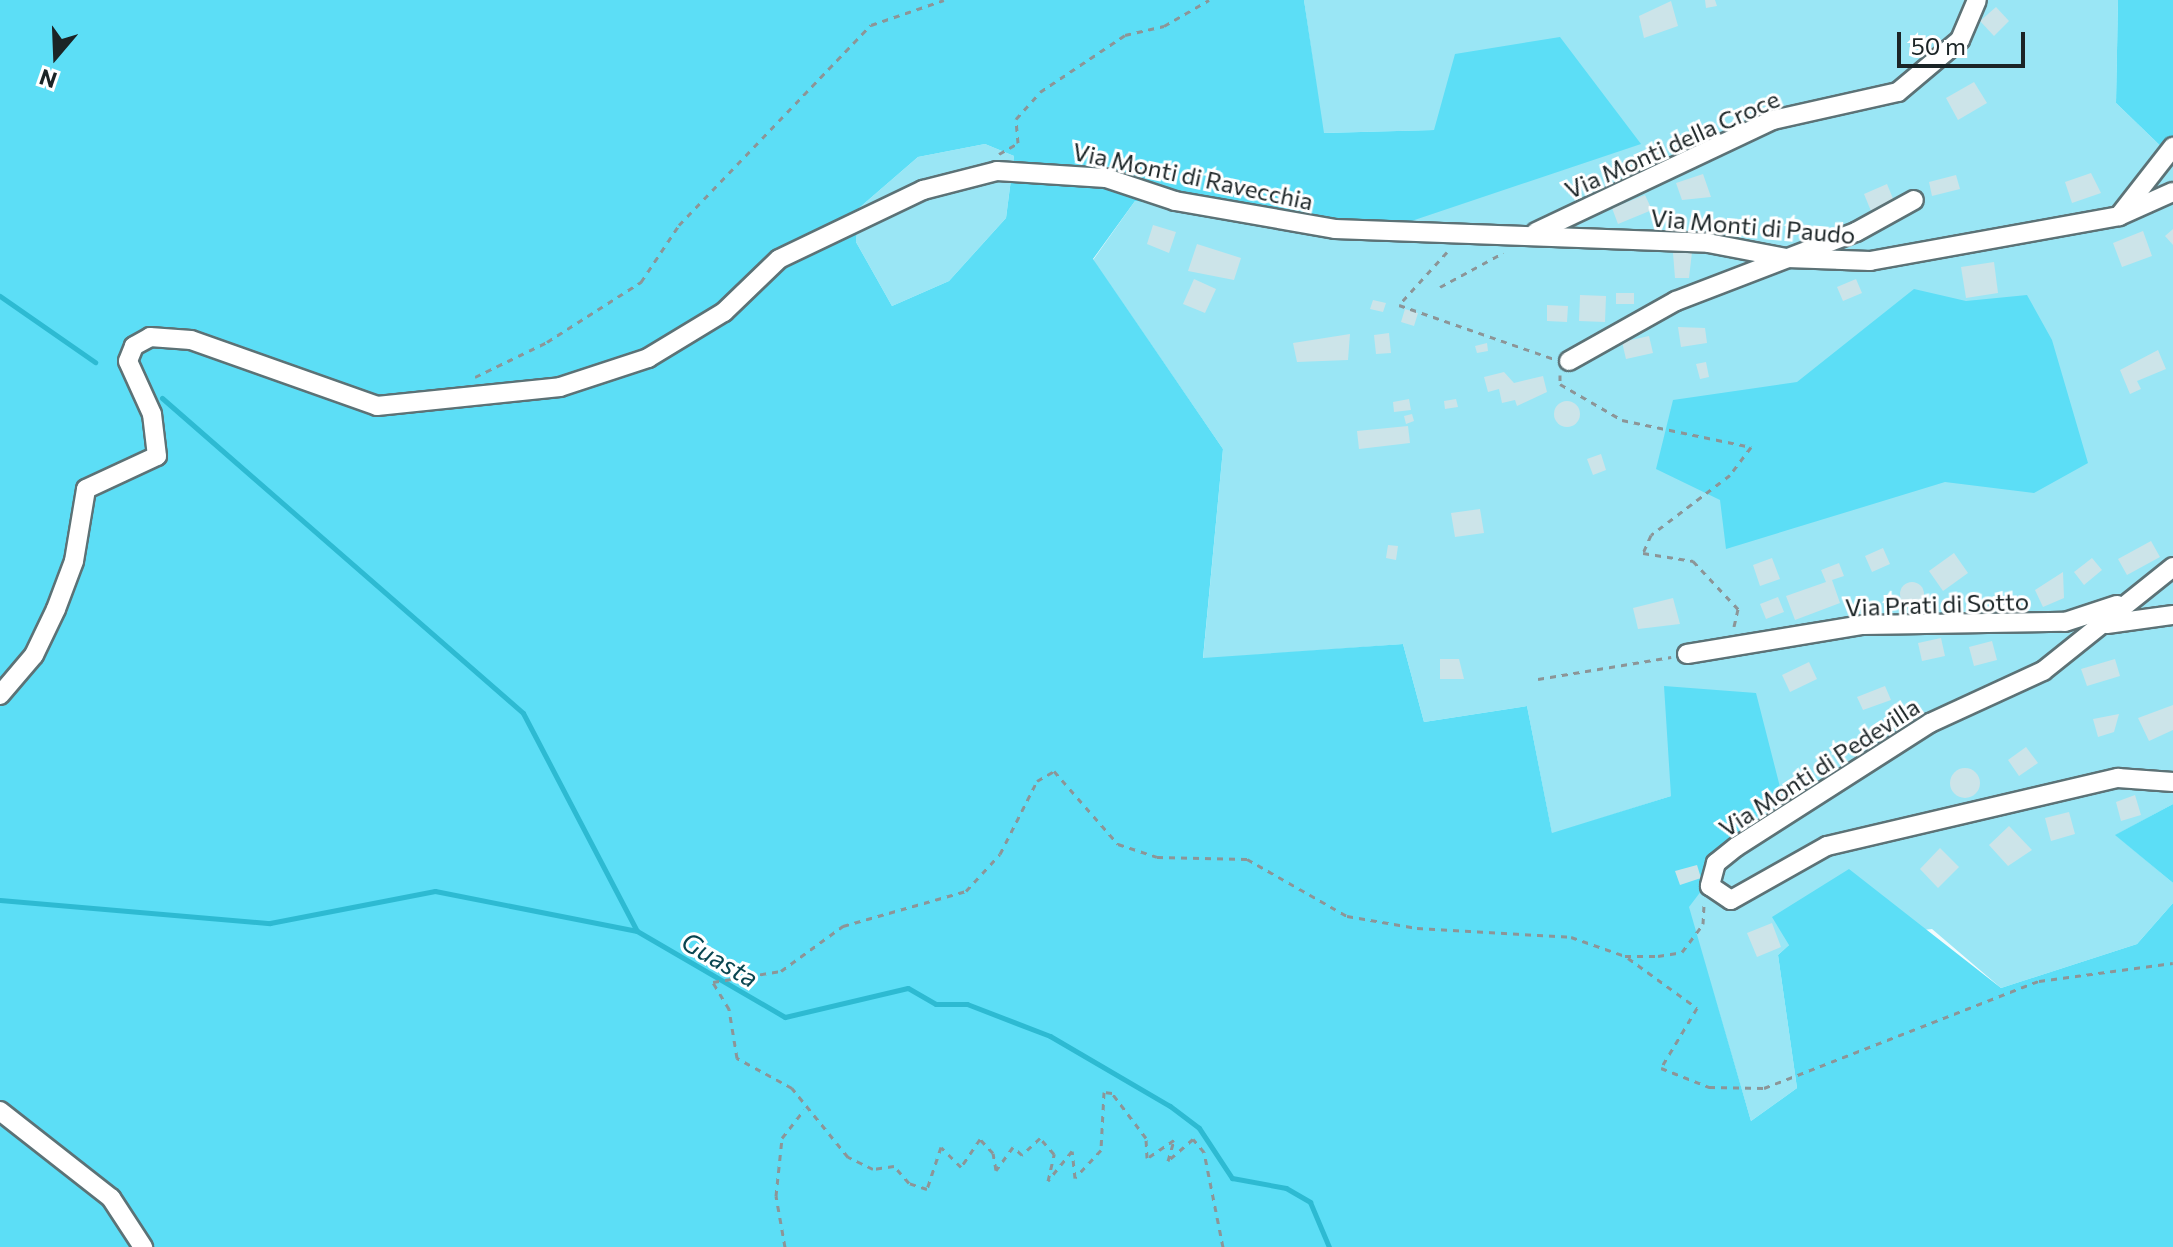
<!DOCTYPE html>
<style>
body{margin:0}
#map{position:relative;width:2173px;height:1247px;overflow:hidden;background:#f2fbfd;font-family:Commissioner,sans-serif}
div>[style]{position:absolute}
.green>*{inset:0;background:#9ae6f5}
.forest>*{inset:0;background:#5cdef6}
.stream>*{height:5px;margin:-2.5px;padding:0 2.5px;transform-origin:2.5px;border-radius:2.5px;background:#2dbad2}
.building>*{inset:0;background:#cce4e9}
.round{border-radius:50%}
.path>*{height:3px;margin-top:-1.5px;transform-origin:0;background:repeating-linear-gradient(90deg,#8c9597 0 6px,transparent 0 12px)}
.roads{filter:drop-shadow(2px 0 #5c7276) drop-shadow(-2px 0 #5c7276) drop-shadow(0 2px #5c7276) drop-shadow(0 -2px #5c7276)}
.minor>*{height:18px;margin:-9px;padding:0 9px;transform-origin:9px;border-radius:9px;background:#fff}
span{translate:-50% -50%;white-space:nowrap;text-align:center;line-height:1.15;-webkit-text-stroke:6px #fff;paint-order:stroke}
.street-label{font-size:24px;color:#1b2426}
.water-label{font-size:26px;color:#094550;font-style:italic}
.north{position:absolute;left:16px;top:16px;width:80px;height:80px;-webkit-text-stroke:6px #fff;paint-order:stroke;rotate:199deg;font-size:22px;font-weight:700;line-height:32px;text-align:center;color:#1b2426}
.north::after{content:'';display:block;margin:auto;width:28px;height:36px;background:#1b2426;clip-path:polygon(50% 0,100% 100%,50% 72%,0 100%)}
.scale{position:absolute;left:1897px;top:32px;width:128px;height:36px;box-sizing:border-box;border:4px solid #1b2426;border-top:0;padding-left:10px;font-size:24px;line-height:28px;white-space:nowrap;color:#1b2426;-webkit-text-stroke:6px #fff;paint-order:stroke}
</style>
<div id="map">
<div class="green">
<div style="clip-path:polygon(1304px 0,2118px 0,2116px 103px,2173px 158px,2173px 804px,2116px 835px,2173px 883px,2173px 903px,2137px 944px,2001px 988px,1932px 929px,1789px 945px,1778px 955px,1797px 1088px,1751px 1121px,1688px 907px,1780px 787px,1671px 796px,1552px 834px,1527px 706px,1424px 722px,1403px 644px,1203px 659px,1223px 449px,1093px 260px,1135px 201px,1361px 238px,1435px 130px,1323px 133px)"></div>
<div style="clip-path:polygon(985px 144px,1014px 156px,1006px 218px,949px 281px,892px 306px,856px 242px,859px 208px,918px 157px)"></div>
</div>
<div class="forest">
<div style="clip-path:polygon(evenodd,0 0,1304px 0,1324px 133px,1434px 130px,1455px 54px,1560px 37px,1641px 144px,1361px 238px,1135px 201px,1093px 259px,1223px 449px,1203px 658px,1403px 644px,1424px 722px,1527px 706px,1552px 833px,1671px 796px,1664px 686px,1756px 693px,1780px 787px,1689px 907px,1751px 1121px,1797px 1088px,1778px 955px,1789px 945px,1772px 917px,1849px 869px,2001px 988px,2137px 944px,2173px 903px,2173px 1247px,0 1247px,0 0,985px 144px,1014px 156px,1006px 218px,949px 281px,892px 306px,856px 242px,859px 208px,918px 157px,985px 144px)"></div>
<div style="clip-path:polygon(2118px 0,2173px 0,2173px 158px,2116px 103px)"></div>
<div style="clip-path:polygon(1914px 289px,1966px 301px,2027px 295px,2052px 340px,2088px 463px,2034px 493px,1945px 482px,1726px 549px,1720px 500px,1656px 469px,1673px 400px,1797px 382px)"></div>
<div style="clip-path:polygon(2173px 804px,2173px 883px,2115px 835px)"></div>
</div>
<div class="stream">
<div style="left:0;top:296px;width:116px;rotate:34.8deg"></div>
<div style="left:162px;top:398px;width:479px;rotate:41.1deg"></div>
<div style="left:523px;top:713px;width:246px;rotate:62.4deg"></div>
<div style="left:0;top:900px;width:271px;rotate:4.9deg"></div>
<div style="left:270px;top:923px;width:168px;rotate:-11deg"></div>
<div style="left:435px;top:891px;width:206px;rotate:11.2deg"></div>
<div style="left:637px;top:931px;width:171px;rotate:30.2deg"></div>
<div style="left:785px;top:1017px;width:126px;rotate:-13.3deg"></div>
<div style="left:908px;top:988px;width:32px;rotate:30deg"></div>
<div style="left:936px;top:1004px;width:31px"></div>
<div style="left:967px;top:1004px;width:89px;rotate:21.1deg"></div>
<div style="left:1050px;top:1036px;width:139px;rotate:30.3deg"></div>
<div style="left:1170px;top:1106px;width:36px;rotate:37deg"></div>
<div style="left:1199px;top:1128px;width:60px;rotate:56.6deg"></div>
<div style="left:1232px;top:1178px;width:55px;rotate:10.5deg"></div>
<div style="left:1286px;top:1188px;width:28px;rotate:30deg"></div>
<div style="left:1310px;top:1202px;width:49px;rotate:67.1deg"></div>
</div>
<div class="building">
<div style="clip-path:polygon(1705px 0,1715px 0,1717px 6px,1706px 8px)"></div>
<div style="clip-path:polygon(1671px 1px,1678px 26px,1644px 38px,1639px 16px)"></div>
<div style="clip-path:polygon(1996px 7px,2009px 21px,1994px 36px,1980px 21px)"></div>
<div style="clip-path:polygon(1974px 82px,1987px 103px,1958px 120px,1946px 98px)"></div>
<div style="clip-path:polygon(2091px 173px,2101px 193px,2072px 203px,2065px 182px)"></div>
<div style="clip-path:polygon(1703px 174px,1711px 197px,1682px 200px,1676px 183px)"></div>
<div style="clip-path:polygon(1956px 175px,1960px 189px,1932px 196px,1929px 182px)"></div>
<div style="clip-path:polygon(1887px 184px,1894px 201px,1871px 211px,1864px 194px)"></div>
<div style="clip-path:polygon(1645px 195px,1652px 210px,1618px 224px,1612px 208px)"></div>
<div style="clip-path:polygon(1721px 220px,1723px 228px,1706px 232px,1705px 224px)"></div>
<div style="clip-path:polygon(1153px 225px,1176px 232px,1169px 253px,1147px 244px)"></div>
<div style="clip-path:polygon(2173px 229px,2173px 245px,2165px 236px)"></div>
<div style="clip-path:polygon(2143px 231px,2152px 256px,2122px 267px,2113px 243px)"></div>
<div style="clip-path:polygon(1197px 244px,1241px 258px,1234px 280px,1188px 271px)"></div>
<div style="clip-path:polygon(1692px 252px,1689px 278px,1675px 278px,1673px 253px)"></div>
<div style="clip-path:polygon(1994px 262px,1998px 293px,1966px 298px,1961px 267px)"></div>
<div style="clip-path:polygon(1194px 279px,1216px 289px,1205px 313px,1183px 304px)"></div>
<div style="clip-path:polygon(1856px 279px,1862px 293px,1843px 301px,1837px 287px)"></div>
<div style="clip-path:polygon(1616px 293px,1634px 293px,1634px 304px,1616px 304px)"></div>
<div style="clip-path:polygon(1580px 295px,1606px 296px,1605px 322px,1579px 321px)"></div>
<div style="clip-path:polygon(1373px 300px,1386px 303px,1383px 312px,1370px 309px)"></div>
<div style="clip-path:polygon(1547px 305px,1568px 306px,1567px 322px,1547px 321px)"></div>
<div style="clip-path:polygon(1405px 309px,1418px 313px,1414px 326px,1401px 322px)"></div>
<div style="clip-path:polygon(1678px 327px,1705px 328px,1707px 343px,1681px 347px)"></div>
<div style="clip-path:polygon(1389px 333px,1391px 353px,1376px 354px,1374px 335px)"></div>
<div style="clip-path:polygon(1350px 334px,1348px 360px,1297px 362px,1293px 343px)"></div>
<div style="clip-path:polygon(1649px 336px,1653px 353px,1626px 359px,1622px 342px)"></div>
<div style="clip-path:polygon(1487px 343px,1488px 351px,1477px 353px,1475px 346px)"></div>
<div style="clip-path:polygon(2158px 350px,2166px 369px,2137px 381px,2141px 389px,2130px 394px,2120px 370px)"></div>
<div style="clip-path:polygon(1706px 362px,1709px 377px,1700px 379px,1696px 364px)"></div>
<div style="clip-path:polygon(1504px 372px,1514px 383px,1543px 376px,1547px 392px,1517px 406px,1515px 400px,1502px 403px,1499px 389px,1488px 392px,1484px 377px)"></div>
<div style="clip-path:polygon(1409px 399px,1411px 410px,1394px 412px,1393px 402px)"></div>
<div style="clip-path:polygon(1456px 399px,1458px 407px,1445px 409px,1444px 401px)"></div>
<div class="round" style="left:1554px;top:401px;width:26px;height:26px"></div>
<div style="clip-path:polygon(1412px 414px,1414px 421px,1406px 424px,1404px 416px)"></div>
<div style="clip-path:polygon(1408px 426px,1410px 443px,1359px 449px,1357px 431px)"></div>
<div style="clip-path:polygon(1601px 454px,1606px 470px,1593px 475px,1587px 459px)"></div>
<div style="clip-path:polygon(1480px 509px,1484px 533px,1455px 537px,1451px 513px)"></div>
<div style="clip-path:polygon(2151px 541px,2160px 557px,2127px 575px,2118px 559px)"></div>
<div style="clip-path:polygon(1388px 545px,1398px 546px,1396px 560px,1386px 558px)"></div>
<div style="clip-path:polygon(1883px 548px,1890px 564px,1872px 572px,1865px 556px)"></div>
<div style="clip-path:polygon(1954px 553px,1968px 573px,1943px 591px,1929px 571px)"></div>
<div style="clip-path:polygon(1772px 558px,1780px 579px,1760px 586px,1753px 565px)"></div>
<div style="clip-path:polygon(2092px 558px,2102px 570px,2084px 585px,2074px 572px)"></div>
<div style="clip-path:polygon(1839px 563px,1844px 576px,1832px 580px,1840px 603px,1795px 620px,1786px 596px,1826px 582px,1821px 570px)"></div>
<div style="clip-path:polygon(2063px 572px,2064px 598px,2043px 607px,2035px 590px)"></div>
<div class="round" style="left:1900px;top:582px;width:24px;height:24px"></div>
<div style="clip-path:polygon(1778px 597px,1784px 612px,1766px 619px,1760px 604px)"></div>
<div style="clip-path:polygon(1673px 598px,1680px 624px,1638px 629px,1633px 608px)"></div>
<div style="clip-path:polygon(2015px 599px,2018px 614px,1995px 618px,1993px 603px)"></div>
<div style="clip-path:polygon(1941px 638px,1945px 656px,1922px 661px,1918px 643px)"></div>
<div style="clip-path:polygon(1992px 641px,1997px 660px,1974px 666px,1969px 647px)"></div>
<div style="clip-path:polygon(1440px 659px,1459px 659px,1464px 679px,1440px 679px)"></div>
<div style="clip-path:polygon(2115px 659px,2120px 676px,2087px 686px,2081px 669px)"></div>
<div style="clip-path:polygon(1809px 662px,1817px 679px,1790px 692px,1782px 675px)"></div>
<div style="clip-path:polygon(1885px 686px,1891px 700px,1863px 710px,1857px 697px)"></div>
<div style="clip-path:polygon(2173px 705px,2173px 730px,2149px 741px,2138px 718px)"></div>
<div style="clip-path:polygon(2119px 714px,2114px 732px,2098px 737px,2093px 719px)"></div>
<div style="clip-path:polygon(2026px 747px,2038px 763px,2019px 776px,2008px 760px)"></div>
<div class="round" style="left:1950px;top:768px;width:30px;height:30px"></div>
<div style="clip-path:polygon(2135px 795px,2141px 815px,2121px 821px,2116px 802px)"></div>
<div style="clip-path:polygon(2069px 812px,2075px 834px,2051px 841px,2045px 818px)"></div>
<div style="clip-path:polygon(2009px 826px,2032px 850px,2008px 866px,1989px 845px)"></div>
<div style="clip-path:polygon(1940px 848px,1959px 867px,1938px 888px,1920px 869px)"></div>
<div style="clip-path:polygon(1697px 865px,1701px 878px,1680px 885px,1675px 871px)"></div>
<div style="clip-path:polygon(1772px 923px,1781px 947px,1757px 957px,1747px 933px)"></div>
</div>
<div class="path">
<div style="left:999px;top:154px;width:22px;rotate:-30deg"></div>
<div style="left:1018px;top:143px;width:24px;rotate:-95deg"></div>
<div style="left:1016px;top:119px;width:36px;rotate:-48deg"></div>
<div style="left:1040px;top:92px;width:102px;rotate:-33.8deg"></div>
<div style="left:1125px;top:35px;width:40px;rotate:-13deg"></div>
<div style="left:1164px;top:26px;width:52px;rotate:-30deg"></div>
<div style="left:1447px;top:252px;width:72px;rotate:132.2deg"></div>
<div style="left:1399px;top:305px;width:164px;rotate:19.2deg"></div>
<div style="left:1440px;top:287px;width:72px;rotate:-28.4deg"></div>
<div style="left:1560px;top:375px;width:9px;rotate:90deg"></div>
<div style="left:1560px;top:384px;width:72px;rotate:30.1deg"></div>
<div style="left:1622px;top:420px;width:132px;rotate:11.8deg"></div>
<div style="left:1751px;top:447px;width:35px;rotate:127deg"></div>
<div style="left:1730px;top:475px;width:99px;rotate:142.8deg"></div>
<div style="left:1651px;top:535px;width:20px;rotate:114deg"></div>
<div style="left:1643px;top:553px;width:51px;rotate:9.1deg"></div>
<div style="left:1693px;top:561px;width:66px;rotate:46.8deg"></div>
<div style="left:1738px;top:609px;width:18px;rotate:103deg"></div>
<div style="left:475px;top:377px;width:80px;rotate:-25.9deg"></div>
<div style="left:547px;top:342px;width:112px;rotate:-32.6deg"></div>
<div style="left:641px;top:282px;width:69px;rotate:-56.3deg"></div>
<div style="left:679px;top:225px;width:277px;rotate:-46.2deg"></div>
<div style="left:871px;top:25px;width:77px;rotate:-18.9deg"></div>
<div style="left:1538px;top:679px;width:135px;rotate:-9.4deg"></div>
<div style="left:1628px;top:958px;width:85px;rotate:35.9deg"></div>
<div style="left:1697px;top:1008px;width:70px;rotate:121deg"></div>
<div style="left:1661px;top:1068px;width:52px;rotate:21.6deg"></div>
<div style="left:1709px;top:1087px;width:55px;rotate:1deg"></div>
<div style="left:1764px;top:1088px;width:295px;rotate:-21.3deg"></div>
<div style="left:2039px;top:981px;width:135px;rotate:-7.7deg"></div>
<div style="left:785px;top:1247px;width:52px;rotate:-100deg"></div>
<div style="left:776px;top:1196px;width:58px;rotate:-84.1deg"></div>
<div style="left:782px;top:1138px;width:36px;rotate:-52deg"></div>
<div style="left:1223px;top:1247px;width:97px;rotate:-101.3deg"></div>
<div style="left:1204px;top:1152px;width:17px;rotate:-130deg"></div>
<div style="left:1193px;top:1139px;width:33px;rotate:139deg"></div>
<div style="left:1168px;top:1161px;width:22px;rotate:-74deg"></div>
<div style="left:1174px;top:1140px;width:32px;rotate:146deg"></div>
<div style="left:1147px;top:1158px;width:20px;rotate:-93deg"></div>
<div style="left:1146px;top:1138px;width:56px;rotate:-127.1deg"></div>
<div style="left:1112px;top:1093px;width:8px;rotate:-173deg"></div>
<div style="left:1104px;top:1092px;width:58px;rotate:93deg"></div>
<div style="left:1101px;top:1150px;width:38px;rotate:133deg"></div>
<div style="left:1075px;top:1178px;width:27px;rotate:-96deg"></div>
<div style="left:1072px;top:1151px;width:38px;rotate:129deg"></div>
<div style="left:1048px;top:1181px;width:28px;rotate:-77deg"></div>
<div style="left:1054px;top:1154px;width:21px;rotate:-131deg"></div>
<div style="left:1040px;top:1138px;width:25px;rotate:137deg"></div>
<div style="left:1022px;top:1155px;width:12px;rotate:-138deg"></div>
<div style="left:1013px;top:1147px;width:29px;rotate:126deg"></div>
<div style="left:996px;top:1170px;width:17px;rotate:-100deg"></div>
<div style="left:993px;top:1153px;width:19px;rotate:-133deg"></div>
<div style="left:980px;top:1139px;width:34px;rotate:124deg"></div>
<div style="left:961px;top:1167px;width:28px;rotate:-135deg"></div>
<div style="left:941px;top:1147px;width:44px;rotate:108.4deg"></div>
<div style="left:927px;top:1189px;width:19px;rotate:-162deg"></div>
<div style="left:909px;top:1183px;width:23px;rotate:-131deg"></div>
<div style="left:894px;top:1166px;width:21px;rotate:172deg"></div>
<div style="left:873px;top:1169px;width:28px;rotate:-154deg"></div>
<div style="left:848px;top:1157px;width:89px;rotate:-129.1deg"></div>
<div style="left:792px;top:1088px;width:63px;rotate:-151.4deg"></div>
<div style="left:737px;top:1058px;width:50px;rotate:-99.3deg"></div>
<div style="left:729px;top:1009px;width:31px;rotate:-121deg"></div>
<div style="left:713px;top:982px;width:69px;rotate:-9.2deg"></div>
<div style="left:781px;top:971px;width:77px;rotate:-36deg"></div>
<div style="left:843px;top:926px;width:128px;rotate:-15.9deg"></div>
<div style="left:966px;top:891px;width:50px;rotate:-47.4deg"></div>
<div style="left:1000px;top:854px;width:82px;rotate:-63.1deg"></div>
<div style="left:1037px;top:781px;width:20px;rotate:-30deg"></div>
<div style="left:1054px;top:771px;width:97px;rotate:48.8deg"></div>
<div style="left:1118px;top:844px;width:41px;rotate:18.4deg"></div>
<div style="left:1157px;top:857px;width:90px;rotate:1.3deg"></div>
<div style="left:1247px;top:859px;width:115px;rotate:29.7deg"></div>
<div style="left:1347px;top:916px;width:71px;rotate:9.7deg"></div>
<div style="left:1417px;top:928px;width:154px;rotate:3.3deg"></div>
<div style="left:1571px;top:937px;width:57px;rotate:19.4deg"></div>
<div style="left:1625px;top:956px;width:33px"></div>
<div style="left:1658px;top:956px;width:24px;rotate:-9deg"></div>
<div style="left:1682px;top:952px;width:35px;rotate:-53deg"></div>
<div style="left:1703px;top:924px;width:20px;rotate:-87deg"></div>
</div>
<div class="roads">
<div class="minor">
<div style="left:2119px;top:216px;width:88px;rotate:-52deg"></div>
<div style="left:1536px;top:232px;width:262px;rotate:-25.3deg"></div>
<div style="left:1773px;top:120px;width:128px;rotate:-12.6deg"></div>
<div style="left:1898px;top:92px;width:81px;rotate:-40deg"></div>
<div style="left:1960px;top:40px;width:43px;rotate:-67deg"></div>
<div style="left:1569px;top:361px;width:123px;rotate:-29.3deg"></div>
<div style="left:1676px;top:301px;width:193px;rotate:-21deg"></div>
<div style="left:1856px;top:232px;width:66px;rotate:-28.9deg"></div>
<div style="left:2173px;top:567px;width:166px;rotate:141.3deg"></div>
<div style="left:2043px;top:671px;width:124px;rotate:155.3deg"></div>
<div style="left:1930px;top:723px;width:230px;rotate:147.4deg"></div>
<div style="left:1736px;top:847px;width:26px;rotate:141deg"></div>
<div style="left:1716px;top:863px;width:24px;rotate:105deg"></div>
<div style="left:1710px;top:886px;width:25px;rotate:34deg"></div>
<div style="left:1731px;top:900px;width:110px;rotate:-29.4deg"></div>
<div style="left:1827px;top:846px;width:299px;rotate:-13.2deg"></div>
<div style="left:2118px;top:778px;width:55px;rotate:4.2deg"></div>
<div style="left:2107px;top:624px;width:67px;rotate:-7.8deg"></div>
<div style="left:1687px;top:654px;width:178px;rotate:-9.4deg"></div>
<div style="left:1863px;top:625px;width:202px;rotate:-0.9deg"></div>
<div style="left:2065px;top:622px;width:55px;rotate:-18.1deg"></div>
<div style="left:0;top:695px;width:52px;rotate:-49.6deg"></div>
<div style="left:34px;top:655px;width:51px;rotate:-64.4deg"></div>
<div style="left:56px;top:609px;width:51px;rotate:-69.4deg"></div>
<div style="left:74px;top:561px;width:73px;rotate:-80.5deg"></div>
<div style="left:86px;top:489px;width:78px;rotate:-24.9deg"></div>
<div style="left:157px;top:456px;width:42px;rotate:-96.8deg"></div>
<div style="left:152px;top:414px;width:58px;rotate:-114.4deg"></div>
<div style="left:128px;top:361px;width:16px;rotate:-68deg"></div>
<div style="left:134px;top:346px;width:18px;rotate:-29deg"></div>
<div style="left:150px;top:337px;width:41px;rotate:4.2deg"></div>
<div style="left:191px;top:340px;width:197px;rotate:19.5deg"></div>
<div style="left:377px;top:406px;width:184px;rotate:-5.9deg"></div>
<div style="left:560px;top:387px;width:93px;rotate:-18.2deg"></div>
<div style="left:648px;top:358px;width:89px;rotate:-31.2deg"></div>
<div style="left:724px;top:312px;width:76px;rotate:-43.9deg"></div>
<div style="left:779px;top:259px;width:160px;rotate:-25.6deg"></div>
<div style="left:923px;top:190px;width:76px;rotate:-14.4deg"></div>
<div style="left:997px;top:171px;width:109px;rotate:3.7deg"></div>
<div style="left:1106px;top:178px;width:73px;rotate:18.4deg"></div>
<div style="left:1175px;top:201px;width:162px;rotate:9.9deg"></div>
<div style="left:1335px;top:229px;width:373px;rotate:2.1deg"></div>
<div style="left:1708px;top:243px;width:80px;rotate:10.8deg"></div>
<div style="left:1787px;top:258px;width:83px;rotate:2.1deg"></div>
<div style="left:1870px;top:261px;width:253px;rotate:-10.2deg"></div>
<div style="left:2119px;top:216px;width:59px;rotate:-24deg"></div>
<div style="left:0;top:1111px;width:141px;rotate:38.1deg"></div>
<div style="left:111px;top:1198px;width:59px;rotate:56.9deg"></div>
</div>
</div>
<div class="street-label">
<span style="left:1672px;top:144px;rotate:-24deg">Via Monti della Croce</span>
<span style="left:1193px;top:176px;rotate:12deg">Via Monti di Ravecchia</span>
<span style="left:1753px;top:226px;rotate:5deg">Via Monti di Paudo</span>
<span style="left:1937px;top:604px;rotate:-2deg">Via Prati di Sotto</span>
<span style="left:1819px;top:767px;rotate:-33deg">Via Monti di Pedevilla</span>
</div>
<div class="water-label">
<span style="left:720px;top:959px;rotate:30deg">Guasta</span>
</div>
<div class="north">N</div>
<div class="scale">50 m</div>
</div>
